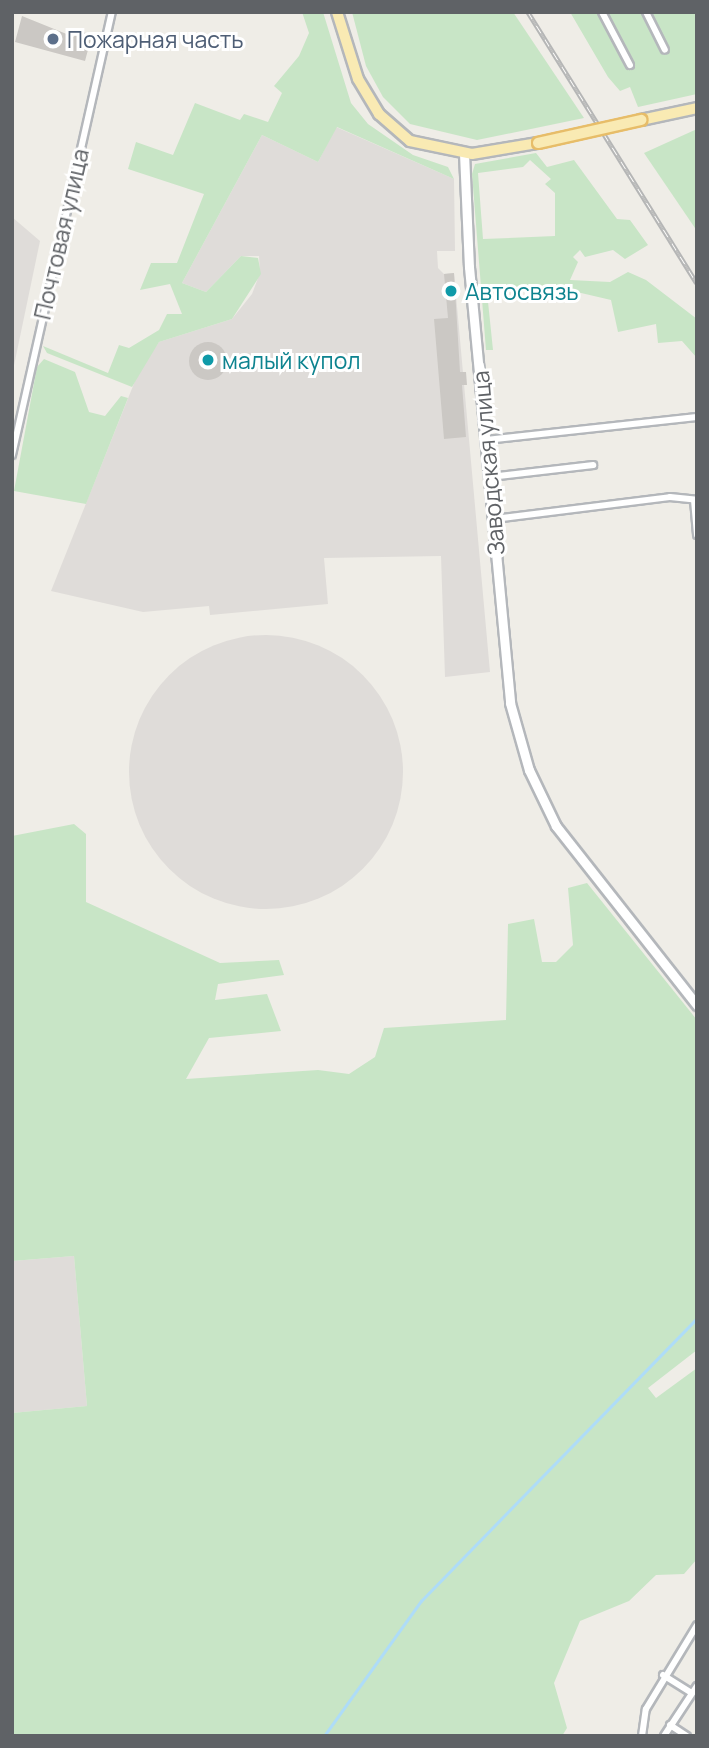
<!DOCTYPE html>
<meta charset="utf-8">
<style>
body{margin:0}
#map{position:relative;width:709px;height:1748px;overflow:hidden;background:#efede7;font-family:Manrope,sans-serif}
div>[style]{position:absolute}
.industrial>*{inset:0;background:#dfdcd9}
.round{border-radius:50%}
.green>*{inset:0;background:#c8e5c6}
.stream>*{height:2.5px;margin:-1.25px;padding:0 1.25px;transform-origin:1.25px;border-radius:1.25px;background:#aedcf8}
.building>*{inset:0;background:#cbc8c4}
.roads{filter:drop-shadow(2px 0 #b4b7bb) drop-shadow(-2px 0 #b4b7bb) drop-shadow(0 2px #b4b7bb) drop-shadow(0 -2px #b4b7bb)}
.minor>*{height:6px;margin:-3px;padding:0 3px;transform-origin:3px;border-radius:3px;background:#fff}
.secondary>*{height:9px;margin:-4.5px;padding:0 4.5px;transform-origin:4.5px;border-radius:4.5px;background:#fff}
.primary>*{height:10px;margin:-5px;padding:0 5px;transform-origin:5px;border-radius:5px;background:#f9eab3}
.rail>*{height:5px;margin-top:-2.5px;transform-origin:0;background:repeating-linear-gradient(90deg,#fff 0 8px,#b5b6b6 0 16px);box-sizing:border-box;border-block:2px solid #b5b6b6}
.bridges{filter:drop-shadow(2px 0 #e7bd69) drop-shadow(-2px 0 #e7bd69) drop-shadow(0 2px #e7bd69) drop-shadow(0 -2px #e7bd69)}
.primary-bridge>*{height:10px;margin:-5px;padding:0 5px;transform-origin:5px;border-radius:5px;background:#f9eab3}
.dots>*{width:19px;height:19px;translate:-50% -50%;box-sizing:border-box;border:4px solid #fff;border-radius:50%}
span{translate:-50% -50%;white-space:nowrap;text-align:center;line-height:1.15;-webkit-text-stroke:6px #fff;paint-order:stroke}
.service-label{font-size:23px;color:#4e5e75}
.left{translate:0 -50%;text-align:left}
.street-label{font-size:23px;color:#5f6266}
.culture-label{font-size:23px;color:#0d838f}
.frame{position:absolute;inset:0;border:14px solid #5f6266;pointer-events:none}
</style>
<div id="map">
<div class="industrial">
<div style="clip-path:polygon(336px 127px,454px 179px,455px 251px,437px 251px,438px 268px,444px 274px,454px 273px,490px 672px,445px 677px,441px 556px,324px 558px,328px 604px,210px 615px,209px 606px,143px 612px,51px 591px,139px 371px,159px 342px,232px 319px,252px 294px,260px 273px,259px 256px,241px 256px,206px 292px,182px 283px,262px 135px,318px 162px)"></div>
<div style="clip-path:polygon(12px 217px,40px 241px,12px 375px)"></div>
<div class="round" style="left:129px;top:635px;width:274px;height:274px"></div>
<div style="clip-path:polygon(74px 1256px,87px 1406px,12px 1413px,12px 1261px)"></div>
</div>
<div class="green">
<div style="clip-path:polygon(302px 12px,323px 12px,351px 103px,368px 124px,413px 155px,448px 167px,454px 179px,337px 127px,318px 162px,262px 135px,182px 283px,206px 292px,241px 256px,258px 258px,261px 274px,232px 319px,159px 342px,132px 387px,47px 353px,43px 346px,108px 373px,119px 345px,129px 348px,159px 330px,167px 314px,182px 314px,170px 284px,140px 290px,151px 263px,177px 263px,204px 194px,128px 169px,136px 142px,173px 155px,195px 103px,240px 120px,244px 114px,268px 122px,282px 93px,274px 86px,299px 56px,309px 33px)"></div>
<div style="clip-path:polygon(352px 12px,513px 12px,584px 118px,477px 140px,410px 124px,383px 97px,366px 66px)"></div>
<div style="clip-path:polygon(570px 12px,697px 12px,697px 94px,638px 107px,630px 87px,620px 91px,608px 77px)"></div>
<div style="clip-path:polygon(697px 129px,697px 231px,644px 153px)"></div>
<div style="clip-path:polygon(evenodd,536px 153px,547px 167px,574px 160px,617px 219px,630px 220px,648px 245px,625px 259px,613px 250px,585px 257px,580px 250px,573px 257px,578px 262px,570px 280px,610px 282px,628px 272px,646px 280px,697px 319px,697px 358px,682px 341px,658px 343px,656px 324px,618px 332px,611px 300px,547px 285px,487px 292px,493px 350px,486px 350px,472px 174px,475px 164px,536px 153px,530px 160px,551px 179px,545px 184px,555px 193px,555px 236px,483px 239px,478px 173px,523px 167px,530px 160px)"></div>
<div style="clip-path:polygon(44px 359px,75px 372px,89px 412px,105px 416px,121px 396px,128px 398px,86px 504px,14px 491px,37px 367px)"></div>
<div style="clip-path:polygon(74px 824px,86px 834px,86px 902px,220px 963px,279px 960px,284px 975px,218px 984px,215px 1000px,267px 994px,281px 1031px,209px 1038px,186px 1079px,318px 1070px,349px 1074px,375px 1057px,384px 1028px,506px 1020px,508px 924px,534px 919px,542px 962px,556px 962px,573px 945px,568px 888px,587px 883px,697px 1020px,697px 1350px,648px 1388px,656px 1398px,697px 1368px,697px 1559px,684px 1574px,656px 1575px,629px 1601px,580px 1621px,554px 1683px,567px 1728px,562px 1736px,12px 1736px,12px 1413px,87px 1406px,74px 1256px,12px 1261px,12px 836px)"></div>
</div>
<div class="stream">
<div style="left:324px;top:1736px;width:166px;rotate:-54.3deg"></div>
<div style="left:421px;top:1601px;width:395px;rotate:-45.7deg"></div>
</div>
<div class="building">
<div style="clip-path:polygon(22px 16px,74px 37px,76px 30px,92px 35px,85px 61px,15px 42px)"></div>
<div style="clip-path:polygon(454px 273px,460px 372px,466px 372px,467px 385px,462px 385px,466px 437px,444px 439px,434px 319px,448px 318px,444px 274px)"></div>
<div class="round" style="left:189px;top:342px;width:38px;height:38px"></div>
</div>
<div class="roads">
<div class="minor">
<div style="left:602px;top:12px;width:60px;rotate:62.2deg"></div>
<div style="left:646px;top:12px;width:42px;rotate:63.4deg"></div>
<div style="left:486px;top:440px;width:212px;rotate:-6.2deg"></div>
<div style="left:12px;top:455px;width:454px;rotate:-77.3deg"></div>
<div style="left:490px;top:477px;width:104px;rotate:-6.6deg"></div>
<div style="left:694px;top:500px;width:35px;rotate:85deg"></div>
<div style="left:494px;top:519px;width:177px;rotate:-7.1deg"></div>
<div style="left:670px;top:497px;width:27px;rotate:6deg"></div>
<div style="left:663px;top:1675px;width:31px;rotate:32deg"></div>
<div style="left:670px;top:1725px;width:20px;rotate:33deg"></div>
<div style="left:642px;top:1736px;width:27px;rotate:-82deg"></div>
<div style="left:646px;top:1709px;width:98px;rotate:-58.7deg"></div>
<div style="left:664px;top:1736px;width:60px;rotate:-56.6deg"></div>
</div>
<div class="secondary">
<div style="left:464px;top:153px;width:114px;rotate:87.5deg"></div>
<div style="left:469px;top:267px;width:438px;rotate:84.6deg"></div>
<div style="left:510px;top:703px;width:70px;rotate:74.2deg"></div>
<div style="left:529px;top:770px;width:62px;rotate:64.3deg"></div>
<div style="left:556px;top:826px;width:228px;rotate:51.8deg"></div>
</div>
<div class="primary">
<div style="left:337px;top:12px;width:70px;rotate:72.6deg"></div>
<div style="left:358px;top:79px;width:41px;rotate:59deg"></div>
<div style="left:379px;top:114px;width:41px;rotate:41.1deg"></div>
<div style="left:410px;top:141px;width:63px;rotate:11.8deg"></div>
<div style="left:472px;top:154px;width:67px;rotate:-9.5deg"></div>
<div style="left:641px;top:120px;width:57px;rotate:-12.1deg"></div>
</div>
</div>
<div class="rail">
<div style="left:528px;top:12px;width:319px;rotate:58.1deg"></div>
</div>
<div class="bridges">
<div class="primary-bridge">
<div style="left:538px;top:143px;width:106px;rotate:-12.6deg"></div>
</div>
</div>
<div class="dots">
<div style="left:53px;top:39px;background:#5c6f8a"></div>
<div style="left:451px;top:291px;background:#0f9aa8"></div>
<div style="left:208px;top:360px;background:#0f9aa8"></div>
</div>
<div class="service-label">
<span class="left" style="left:67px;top:39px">Пожарная часть</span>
</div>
<div class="street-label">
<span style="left:61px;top:234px;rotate:-77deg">Почтовая улица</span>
<span style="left:488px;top:463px;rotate:-95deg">Заводская улица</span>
</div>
<div class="culture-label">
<span class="left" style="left:465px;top:291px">Автосвязь</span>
<span class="left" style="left:222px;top:360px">малый купол</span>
</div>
<div class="frame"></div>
</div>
